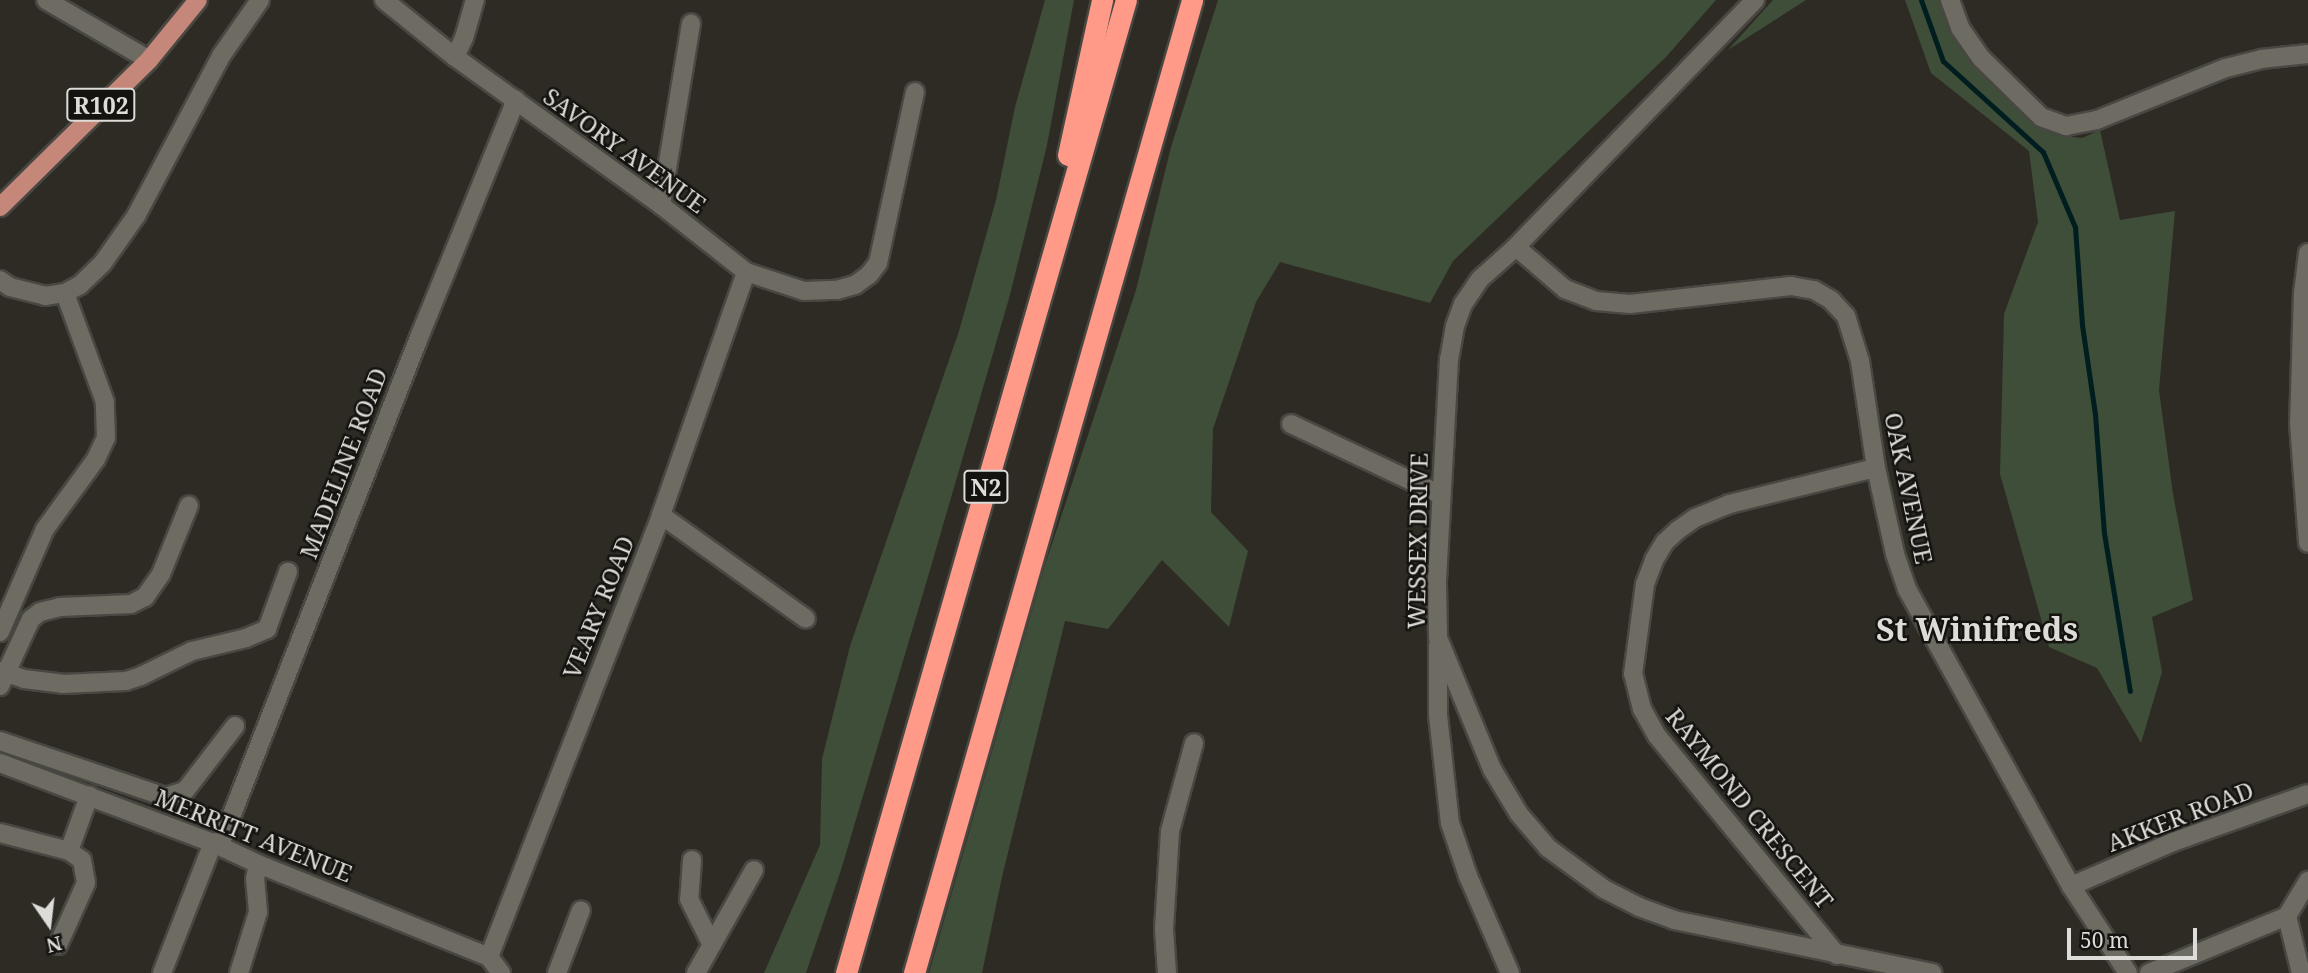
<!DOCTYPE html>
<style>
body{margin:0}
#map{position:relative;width:2308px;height:973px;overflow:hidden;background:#2d2b24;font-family:"Noto Serif",serif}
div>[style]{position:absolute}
.green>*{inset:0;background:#3f4e38}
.stream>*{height:5px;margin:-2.5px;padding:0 2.5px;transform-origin:2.5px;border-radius:2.5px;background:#001e1f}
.roads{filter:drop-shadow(2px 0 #494742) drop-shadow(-2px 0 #494742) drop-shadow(0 2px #494742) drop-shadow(0 -2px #494742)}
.minor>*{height:18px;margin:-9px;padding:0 9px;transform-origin:9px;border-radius:9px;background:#6e6b63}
.major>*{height:18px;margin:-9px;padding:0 9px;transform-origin:9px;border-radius:9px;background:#c5877a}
.highway>*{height:21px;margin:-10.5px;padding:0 10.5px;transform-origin:10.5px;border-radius:10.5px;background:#ff9a89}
span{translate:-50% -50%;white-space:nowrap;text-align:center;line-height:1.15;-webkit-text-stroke:5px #141310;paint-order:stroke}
.shield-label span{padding:2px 5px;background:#141310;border:2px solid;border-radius:5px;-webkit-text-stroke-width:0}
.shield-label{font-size:23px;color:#dedcd8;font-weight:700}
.street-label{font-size:24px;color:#dedcd8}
.district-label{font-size:32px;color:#dedcd8;font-weight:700}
.north{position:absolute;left:14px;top:889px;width:70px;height:70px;-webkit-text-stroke:5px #141310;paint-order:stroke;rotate:166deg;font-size:19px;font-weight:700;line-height:28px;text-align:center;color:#dedcd8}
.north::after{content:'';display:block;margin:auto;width:24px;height:32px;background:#dedcd8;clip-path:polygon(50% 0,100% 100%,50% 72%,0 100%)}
.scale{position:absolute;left:2067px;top:928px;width:130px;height:32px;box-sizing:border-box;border:4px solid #dedcd8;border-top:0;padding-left:9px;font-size:21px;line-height:24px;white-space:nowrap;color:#dedcd8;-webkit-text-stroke:5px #141310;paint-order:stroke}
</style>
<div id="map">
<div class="green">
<div style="clip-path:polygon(1045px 0,1074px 0,1047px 145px,1010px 295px,930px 570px,841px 870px,806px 973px,764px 973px,820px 845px,822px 759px,850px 646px,959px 331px,996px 200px,1015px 107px)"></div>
<div style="clip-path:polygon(1218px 0,1716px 0,1666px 57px,1453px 261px,1430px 303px,1280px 262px,1256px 302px,1213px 429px,1211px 512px,1248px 551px,1229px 627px,1162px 560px,1108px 629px,1065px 621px,1002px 877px,982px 973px,929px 973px,1044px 568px,1136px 290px,1171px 147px)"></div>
<div style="clip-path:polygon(1774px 0,1806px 0,1728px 50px,1773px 0)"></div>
<div style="clip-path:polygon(1905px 0,1941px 0,1945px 18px,1973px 63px,2029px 119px,2056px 135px,2082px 138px,2100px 130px,2120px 220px,2175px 211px,2159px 390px,2173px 494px,2193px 600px,2152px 617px,2162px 672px,2141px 743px,2097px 668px,2049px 647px,2000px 474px,2004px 314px,2038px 222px,2029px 151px,1931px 73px)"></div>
</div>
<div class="stream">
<div style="left:1921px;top:0;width:65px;rotate:70.2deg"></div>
<div style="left:1943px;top:61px;width:135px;rotate:42.3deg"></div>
<div style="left:2043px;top:152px;width:82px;rotate:66.9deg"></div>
<div style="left:2075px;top:227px;width:98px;rotate:85.9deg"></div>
<div style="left:2082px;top:325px;width:90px;rotate:81.7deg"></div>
<div style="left:2095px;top:414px;width:119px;rotate:85.7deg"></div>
<div style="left:2104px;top:533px;width:160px;rotate:80.7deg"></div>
</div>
<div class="roads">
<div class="minor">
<div style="left:46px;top:0;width:119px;rotate:30.2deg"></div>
<div style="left:384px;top:0;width:91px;rotate:38.8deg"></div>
<div style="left:455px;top:57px;width:254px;rotate:35.7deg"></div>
<div style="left:661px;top:205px;width:108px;rotate:38.2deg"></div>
<div style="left:746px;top:272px;width:61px;rotate:18.1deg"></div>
<div style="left:804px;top:291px;width:33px;rotate:-2deg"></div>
<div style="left:837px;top:290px;width:19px;rotate:-16deg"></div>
<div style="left:855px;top:285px;width:17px;rotate:-36deg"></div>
<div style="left:869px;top:275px;width:15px;rotate:-53deg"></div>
<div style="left:878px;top:263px;width:175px;rotate:-77.8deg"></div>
<div style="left:1755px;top:0;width:344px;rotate:134.1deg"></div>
<div style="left:1516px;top:247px;width:48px;rotate:138.4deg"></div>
<div style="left:1480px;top:279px;width:30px;rotate:124deg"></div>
<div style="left:1463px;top:304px;width:23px;rotate:110deg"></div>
<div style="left:1455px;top:326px;width:34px;rotate:100deg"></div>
<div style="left:1449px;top:359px;width:225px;rotate:93.1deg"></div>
<div style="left:1437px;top:584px;width:54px;rotate:88.9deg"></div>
<div style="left:1438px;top:638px;width:142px;rotate:67.6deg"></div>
<div style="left:1492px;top:769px;width:52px;rotate:59deg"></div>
<div style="left:1519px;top:814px;width:45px;rotate:49.5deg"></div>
<div style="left:1548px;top:848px;width:69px;rotate:36.2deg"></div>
<div style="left:1604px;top:889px;width:39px;rotate:27deg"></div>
<div style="left:1639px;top:907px;width:37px;rotate:20deg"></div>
<div style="left:1674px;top:920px;width:264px;rotate:11.6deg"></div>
<div style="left:1950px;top:0;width:30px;rotate:70deg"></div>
<div style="left:1960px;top:28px;width:37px;rotate:55deg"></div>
<div style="left:1981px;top:58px;width:84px;rotate:44.5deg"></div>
<div style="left:2041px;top:117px;width:27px;rotate:20deg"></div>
<div style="left:2066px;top:126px;width:32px;rotate:-11deg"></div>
<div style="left:2097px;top:120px;width:139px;rotate:-22deg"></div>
<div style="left:2226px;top:68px;width:36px;rotate:-14deg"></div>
<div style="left:2261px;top:59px;width:47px;rotate:-6.1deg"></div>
<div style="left:455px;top:57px;width:21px;rotate:-65deg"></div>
<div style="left:464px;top:38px;width:40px;rotate:-74deg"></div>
<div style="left:661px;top:205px;width:184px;rotate:-80.6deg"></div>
<div style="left:1516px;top:247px;width:65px;rotate:40.6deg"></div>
<div style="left:1565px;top:289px;width:33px;rotate:21deg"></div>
<div style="left:1596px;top:301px;width:34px;rotate:5deg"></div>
<div style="left:1630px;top:304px;width:162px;rotate:-6.4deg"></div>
<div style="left:1791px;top:286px;width:23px;rotate:10deg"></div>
<div style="left:1814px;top:290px;width:20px;rotate:30deg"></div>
<div style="left:1831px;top:300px;width:22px;rotate:47deg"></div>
<div style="left:1846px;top:316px;width:47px;rotate:72.7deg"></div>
<div style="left:1860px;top:361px;width:108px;rotate:81.5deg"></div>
<div style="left:1876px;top:468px;width:88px;rotate:77.5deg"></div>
<div style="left:1895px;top:554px;width:37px;rotate:71deg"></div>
<div style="left:1907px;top:589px;width:339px;rotate:61.1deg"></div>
<div style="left:2071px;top:886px;width:104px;rotate:56.8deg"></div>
<div style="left:2308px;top:253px;width:39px;rotate:97deg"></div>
<div style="left:2303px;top:292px;width:131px;rotate:91.7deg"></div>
<div style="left:2299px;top:423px;width:120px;rotate:85.7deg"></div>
<div style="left:0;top:280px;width:12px;rotate:35deg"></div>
<div style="left:10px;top:287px;width:36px;rotate:14deg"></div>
<div style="left:45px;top:296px;width:20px;rotate:-9deg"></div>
<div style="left:65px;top:293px;width:17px;rotate:-28deg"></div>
<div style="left:80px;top:285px;width:30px;rotate:-44deg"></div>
<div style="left:102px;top:264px;width:59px;rotate:-54.7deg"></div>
<div style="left:136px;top:216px;width:181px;rotate:-62deg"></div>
<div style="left:221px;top:56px;width:68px;rotate:-55.1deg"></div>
<div style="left:1291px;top:424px;width:166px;rotate:25.3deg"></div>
<div style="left:661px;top:515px;width:178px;rotate:35.6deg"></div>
<div style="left:0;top:632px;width:112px;rotate:-66.4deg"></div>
<div style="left:45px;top:529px;width:87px;rotate:-53.9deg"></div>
<div style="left:96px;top:459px;width:23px;rotate:-65deg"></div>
<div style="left:106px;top:438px;width:36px;rotate:-92deg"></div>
<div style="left:105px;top:402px;width:116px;rotate:-110.2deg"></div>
<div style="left:1438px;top:646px;width:69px;rotate:90deg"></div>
<div style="left:1438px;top:715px;width:109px;rotate:83.7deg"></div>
<div style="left:1450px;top:823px;width:56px;rotate:71.2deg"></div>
<div style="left:1468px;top:876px;width:106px;rotate:66.6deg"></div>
<div style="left:0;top:671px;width:25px;rotate:18deg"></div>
<div style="left:24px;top:679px;width:39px;rotate:7deg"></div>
<div style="left:63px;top:684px;width:63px;rotate:-2.7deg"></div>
<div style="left:126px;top:681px;width:16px;rotate:-18deg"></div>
<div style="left:141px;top:676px;width:57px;rotate:-26.1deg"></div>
<div style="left:192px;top:651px;width:56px;rotate:-13.5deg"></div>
<div style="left:246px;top:638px;width:23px;rotate:-23deg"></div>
<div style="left:267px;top:629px;width:61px;rotate:-69.8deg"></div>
<div style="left:0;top:686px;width:74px;rotate:-65.2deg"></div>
<div style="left:31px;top:619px;width:11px;rotate:-38deg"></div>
<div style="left:40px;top:612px;width:21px;rotate:-14deg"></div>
<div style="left:60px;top:607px;width:71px;rotate:-2.4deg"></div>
<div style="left:131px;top:604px;width:16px;rotate:-27deg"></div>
<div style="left:145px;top:597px;width:28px;rotate:-55deg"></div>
<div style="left:161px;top:574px;width:74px;rotate:-67.9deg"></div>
<div style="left:0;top:741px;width:174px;rotate:18.7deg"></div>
<div style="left:165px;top:797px;width:21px;rotate:-17deg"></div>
<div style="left:185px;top:791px;width:82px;rotate:-52.4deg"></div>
<div style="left:0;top:763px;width:228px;rotate:20.6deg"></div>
<div style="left:213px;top:843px;width:50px;rotate:25deg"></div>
<div style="left:258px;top:864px;width:249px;rotate:21.9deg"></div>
<div style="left:489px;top:957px;width:20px;rotate:53deg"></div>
<div style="left:0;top:833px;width:71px;rotate:14.6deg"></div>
<div style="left:69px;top:851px;width:16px;rotate:35deg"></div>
<div style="left:82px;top:860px;width:23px;rotate:80deg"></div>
<div style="left:86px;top:883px;width:68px;rotate:114.3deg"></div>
<div style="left:220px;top:845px;width:548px;rotate:-68.59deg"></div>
<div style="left:420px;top:335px;width:254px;rotate:-67.8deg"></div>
<div style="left:69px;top:851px;width:59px;rotate:-70deg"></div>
<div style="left:692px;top:860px;width:39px;rotate:94deg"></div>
<div style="left:689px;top:899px;width:51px;rotate:63.4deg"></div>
<div style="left:2071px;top:886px;width:111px;rotate:-23.3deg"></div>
<div style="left:2173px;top:842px;width:143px;rotate:-19.6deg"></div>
<div style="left:2287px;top:916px;width:59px;rotate:76.2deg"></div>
<div style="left:1837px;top:955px;width:283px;rotate:-129.4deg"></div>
<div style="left:1657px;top:736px;width:31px;rotate:-119deg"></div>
<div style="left:1642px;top:709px;width:36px;rotate:-104deg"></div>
<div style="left:1633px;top:674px;width:91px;rotate:-82.4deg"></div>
<div style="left:1645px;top:584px;width:26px;rotate:-69deg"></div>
<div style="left:1654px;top:560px;width:21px;rotate:-59deg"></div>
<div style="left:1665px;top:542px;width:18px;rotate:-43deg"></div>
<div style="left:1678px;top:530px;width:21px;rotate:-35deg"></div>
<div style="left:1695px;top:518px;width:37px;rotate:-22deg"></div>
<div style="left:1729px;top:504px;width:151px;rotate:-13.8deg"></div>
<div style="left:489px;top:957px;width:474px;rotate:-68.7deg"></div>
<div style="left:661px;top:515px;width:257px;rotate:-70.7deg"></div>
<div style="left:162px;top:973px;width:140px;rotate:-68.6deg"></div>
<div style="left:239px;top:973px;width:64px;rotate:-72.7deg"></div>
<div style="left:258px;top:912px;width:33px;rotate:-95deg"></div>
<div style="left:255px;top:879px;width:15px;rotate:-79deg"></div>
<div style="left:557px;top:973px;width:67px;rotate:-69.1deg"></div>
<div style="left:696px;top:973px;width:118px;rotate:-60.6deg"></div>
<div style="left:1167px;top:973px;width:44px;rotate:-93.9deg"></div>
<div style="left:1164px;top:929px;width:98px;rotate:-86.5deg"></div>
<div style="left:1170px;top:831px;width:91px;rotate:-74.7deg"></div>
<div style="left:2149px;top:973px;width:149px;rotate:-22.4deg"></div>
<div style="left:2287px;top:916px;width:41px;rotate:-59deg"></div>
</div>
<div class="major">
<div style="left:0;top:207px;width:209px;rotate:-44.6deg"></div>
<div style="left:149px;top:60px;width:77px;rotate:-50.8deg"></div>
</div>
<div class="highway">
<div style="left:1068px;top:155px;width:159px;rotate:-77.6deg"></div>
<div style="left:846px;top:973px;width:1012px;rotate:-73.95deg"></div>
<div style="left:914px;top:973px;width:1012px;rotate:-74.05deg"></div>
</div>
</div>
<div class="shield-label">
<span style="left:101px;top:105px">R102</span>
<span style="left:986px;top:487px">N2</span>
</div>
<div class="street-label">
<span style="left:625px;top:150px;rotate:36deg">SAVORY AVENUE</span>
<span style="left:343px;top:463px;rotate:-69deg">MADELINE ROAD</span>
<span style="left:1909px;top:488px;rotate:78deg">OAK AVENUE</span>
<span style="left:1417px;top:541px;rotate:-89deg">WESSEX DRIVE</span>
<span style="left:598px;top:607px;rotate:-68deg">VEARY ROAD</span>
<span style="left:1750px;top:808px;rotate:51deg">RAYMOND CRESCENT</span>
<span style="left:2180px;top:816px;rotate:-21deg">AKKER ROAD</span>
<span style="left:254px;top:835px;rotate:22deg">MERRITT AVENUE</span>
</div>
<div class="district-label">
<span style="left:1977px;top:629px">St Winifreds</span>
</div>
<div class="north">N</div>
<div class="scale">50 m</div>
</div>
